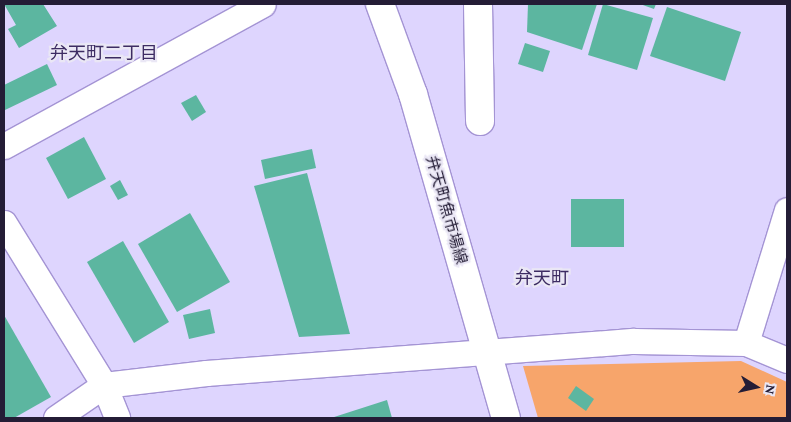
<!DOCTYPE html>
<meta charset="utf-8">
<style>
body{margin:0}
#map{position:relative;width:791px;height:422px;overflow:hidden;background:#ded5fe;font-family:"Crimson Pro","Noto Sans JP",serif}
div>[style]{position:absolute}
.green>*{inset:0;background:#f7a56b}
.building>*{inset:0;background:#5cb6a0}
.roads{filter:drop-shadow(1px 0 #a494d4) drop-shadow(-1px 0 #a494d4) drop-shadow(0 1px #a494d4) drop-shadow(0 -1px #a494d4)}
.minor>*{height:25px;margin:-12.5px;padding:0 12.5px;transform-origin:12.5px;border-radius:12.5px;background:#fff}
.tertiary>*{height:28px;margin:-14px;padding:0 14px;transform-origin:14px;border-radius:14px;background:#fff}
span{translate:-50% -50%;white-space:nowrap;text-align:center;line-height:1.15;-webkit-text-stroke:4.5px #eae7f5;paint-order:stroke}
.street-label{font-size:16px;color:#241d36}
.neighbourhood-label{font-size:18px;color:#3d2c63}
.frame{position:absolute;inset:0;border:5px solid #241d36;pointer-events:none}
.north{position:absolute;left:731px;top:362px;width:50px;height:50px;-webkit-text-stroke:4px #eae7f5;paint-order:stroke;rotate:100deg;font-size:14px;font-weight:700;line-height:20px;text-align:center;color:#241d36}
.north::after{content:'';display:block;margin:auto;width:18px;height:22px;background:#241d36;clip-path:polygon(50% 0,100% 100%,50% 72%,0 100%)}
</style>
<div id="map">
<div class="green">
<div style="clip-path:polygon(741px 361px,787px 382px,787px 418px,538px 418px,523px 366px)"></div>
</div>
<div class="building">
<div style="clip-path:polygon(4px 4px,43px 4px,57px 26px,19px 48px,8px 29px,16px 25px)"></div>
<div style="clip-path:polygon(528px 4px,597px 4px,582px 50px,527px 32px)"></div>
<div style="clip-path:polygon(603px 4px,653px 18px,637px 70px,588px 55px)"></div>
<div style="clip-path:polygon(640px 4px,656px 4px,654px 9px)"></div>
<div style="clip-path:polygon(667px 7px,741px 32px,725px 81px,650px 56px)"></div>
<div style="clip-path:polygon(525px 43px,550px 51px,543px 72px,518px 64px)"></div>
<div style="clip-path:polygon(47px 64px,57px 85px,5px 110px,4px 85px)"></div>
<div style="clip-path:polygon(196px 95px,206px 112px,192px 121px,181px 103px)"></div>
<div style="clip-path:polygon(84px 137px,106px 179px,68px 199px,46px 158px)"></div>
<div style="clip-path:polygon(312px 149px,316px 168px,265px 179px,261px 160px)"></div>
<div style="clip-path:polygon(307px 173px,350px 334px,299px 337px,254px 186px)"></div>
<div style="clip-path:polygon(120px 180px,128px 195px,118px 200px,110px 186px)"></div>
<div style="clip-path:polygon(571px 199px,624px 199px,624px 247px,571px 247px)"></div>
<div style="clip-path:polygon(190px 213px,230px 282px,177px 312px,138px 244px)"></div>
<div style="clip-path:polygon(123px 241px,169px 322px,134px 343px,87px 262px)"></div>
<div style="clip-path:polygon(210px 309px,215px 333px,189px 339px,183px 315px)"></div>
<div style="clip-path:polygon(4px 315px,51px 397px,14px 418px,4px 418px)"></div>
<div style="clip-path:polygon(576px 386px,594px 399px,586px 411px,568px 398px)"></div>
<div style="clip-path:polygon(387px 400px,392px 418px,331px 418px)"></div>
</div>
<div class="roads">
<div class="minor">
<div style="left:4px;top:146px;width:295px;rotate:-28.7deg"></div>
<div style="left:4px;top:223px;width:190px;rotate:58.3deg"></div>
<div style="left:104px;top:385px;width:35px;rotate:68deg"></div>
<div style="left:746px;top:343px;width:139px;rotate:-72.9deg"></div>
<div style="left:56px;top:418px;width:58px;rotate:-34.5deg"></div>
<div style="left:104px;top:385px;width:103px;rotate:-6.7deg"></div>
<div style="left:206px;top:373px;width:429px;rotate:-4.3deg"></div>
<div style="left:634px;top:341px;width:112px;rotate:1deg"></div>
<div style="left:746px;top:343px;width:44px;rotate:22.5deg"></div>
</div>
<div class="tertiary">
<div style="left:380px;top:4px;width:96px;rotate:69.9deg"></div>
<div style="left:413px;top:94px;width:337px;rotate:74deg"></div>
<div style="left:478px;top:4px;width:117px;rotate:89deg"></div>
</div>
</div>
<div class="street-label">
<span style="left:446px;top:210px;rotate:74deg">弁天町魚市場線</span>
</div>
<div class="neighbourhood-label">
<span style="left:104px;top:53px">弁天町二丁目</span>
<span style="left:542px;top:278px">弁天町</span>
</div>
<div class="frame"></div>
<div class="north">N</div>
</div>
